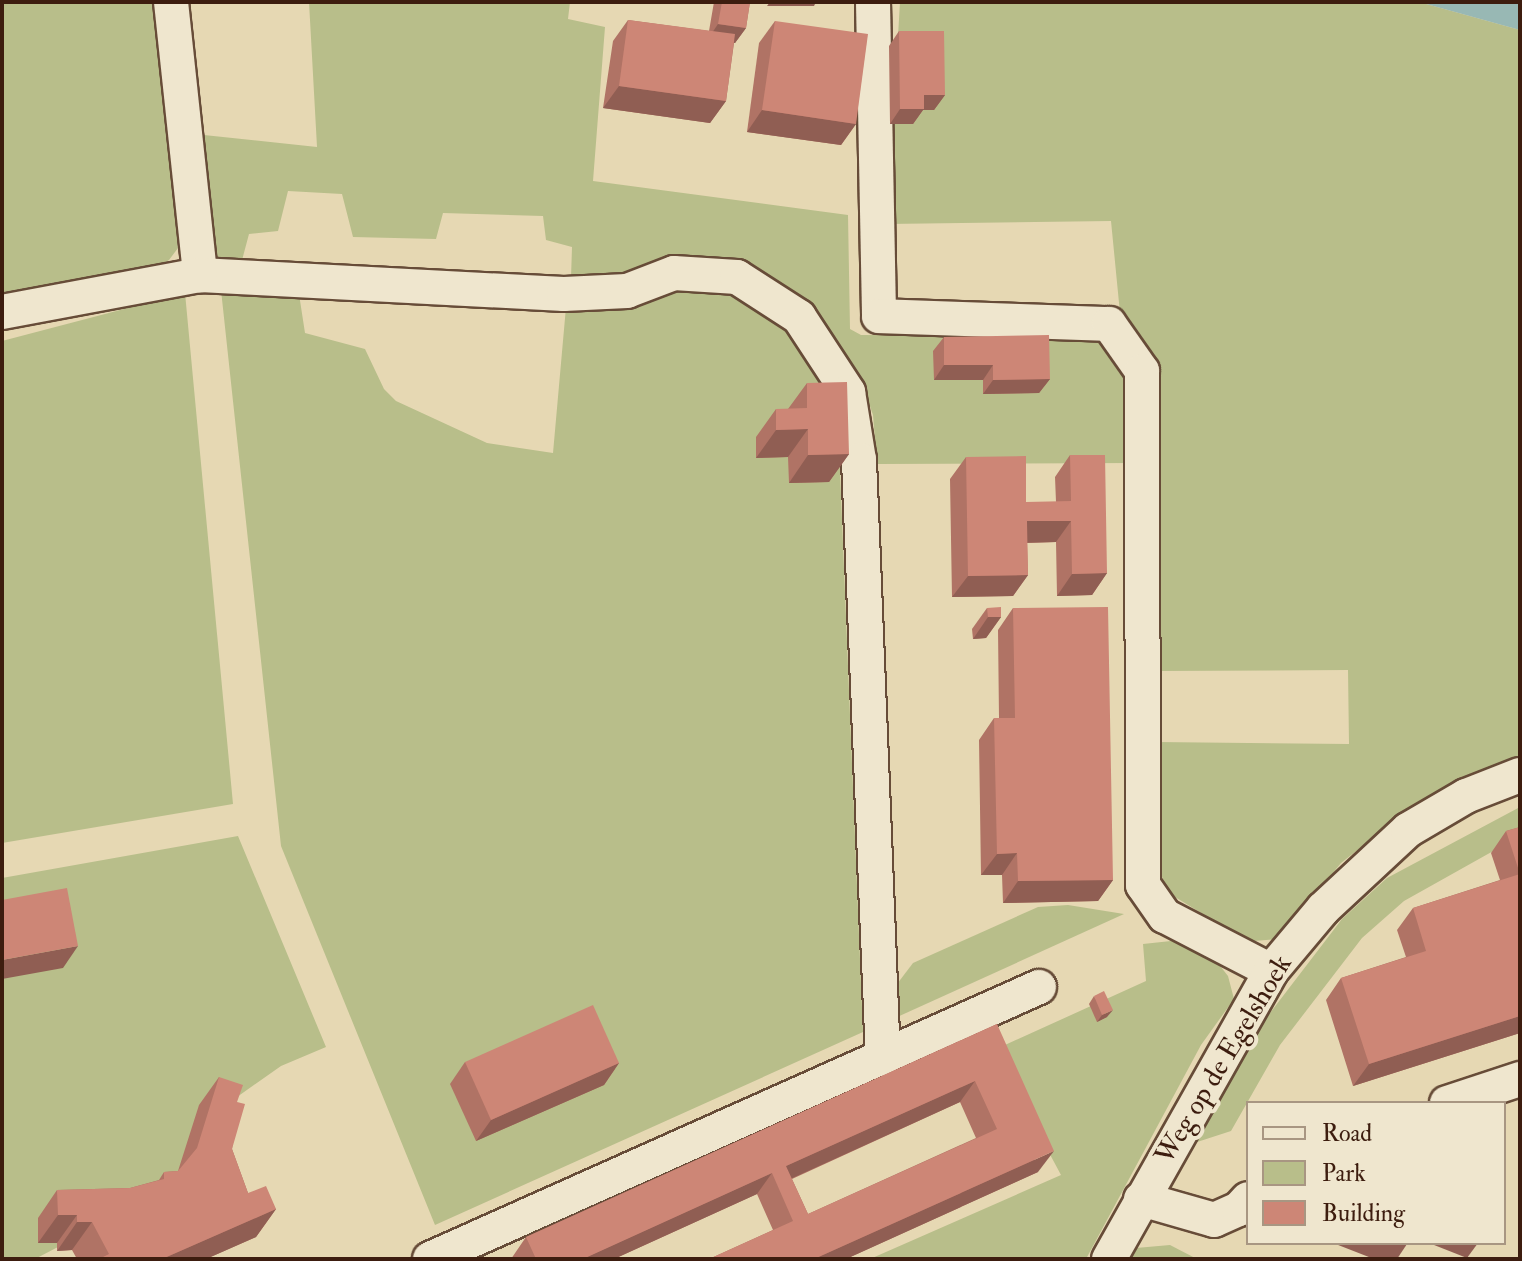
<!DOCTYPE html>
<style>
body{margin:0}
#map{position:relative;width:1522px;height:1261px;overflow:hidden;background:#e6d8b3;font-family:"IM FELL Double Pica",serif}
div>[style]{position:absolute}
.green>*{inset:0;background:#b8be8a}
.water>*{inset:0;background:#98b8b4}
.roads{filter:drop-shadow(2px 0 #674c38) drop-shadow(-2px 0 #674c38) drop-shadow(0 2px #674c38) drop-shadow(0 -2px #674c38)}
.minor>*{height:34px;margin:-17px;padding:0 17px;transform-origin:17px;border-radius:17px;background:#efe6ce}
.wall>*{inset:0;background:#b07365}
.shaded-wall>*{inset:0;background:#905e53}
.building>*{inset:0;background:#cd8676}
span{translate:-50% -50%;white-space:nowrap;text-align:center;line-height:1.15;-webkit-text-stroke:8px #efe6ce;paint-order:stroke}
.street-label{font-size:28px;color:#3d1d0f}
.frame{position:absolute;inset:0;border:4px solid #3d1d0f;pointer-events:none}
.legend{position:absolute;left:1246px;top:1101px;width:260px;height:144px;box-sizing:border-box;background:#efe6ce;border:2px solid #a89682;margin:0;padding:10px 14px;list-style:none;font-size:24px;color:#3d1d0f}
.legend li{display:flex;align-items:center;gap:16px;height:40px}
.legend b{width:40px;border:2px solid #a89682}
</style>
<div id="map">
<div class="green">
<div style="clip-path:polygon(2px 2px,156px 2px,178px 248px,169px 260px,155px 268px,2px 304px)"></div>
<div style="clip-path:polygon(309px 2px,570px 2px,568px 19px,605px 27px,593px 181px,848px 215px,850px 329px,861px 335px,1092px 336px,1114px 344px,1128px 363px,1135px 463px,877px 464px,873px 415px,859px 374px,804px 301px,650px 268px,605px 280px,571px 278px,572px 247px,546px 240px,543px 216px,443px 213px,436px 239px,353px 237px,342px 194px,288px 191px,278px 231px,249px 234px,241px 264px,218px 263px,204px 135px,317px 147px)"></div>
<div style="clip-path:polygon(900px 2px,1419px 2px,1520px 30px,1520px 762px,1383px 830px,1341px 863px,1279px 939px,1254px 941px,1229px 930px,1175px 897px,1165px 885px,1158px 866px,1156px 742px,1349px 744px,1348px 670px,1155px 671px,1111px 221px,887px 224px)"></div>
<div style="clip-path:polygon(679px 285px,752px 300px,781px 320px,827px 390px,838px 422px,863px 1032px,435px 1225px,281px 846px,221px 290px,299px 294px,305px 333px,365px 349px,384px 389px,396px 401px,487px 443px,553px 453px,566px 307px)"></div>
<div style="clip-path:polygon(185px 293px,233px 804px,2px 843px,2px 341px)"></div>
<div style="clip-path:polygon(1520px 807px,1520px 836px,1404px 901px,1362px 938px,1280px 1045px,1231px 1131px,1191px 1144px,1257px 1030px,1342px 919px,1387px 878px)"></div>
<div style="clip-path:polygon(238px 836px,326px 1047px,281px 1066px,237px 1097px,209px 1168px,35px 1259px,2px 1259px,2px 878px)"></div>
<div style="clip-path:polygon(1068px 905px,1124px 914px,895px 1018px,894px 988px,913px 963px,1038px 907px)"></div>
<div style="clip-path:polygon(1171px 941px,1210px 953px,1228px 976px,1234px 999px,1201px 1045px,1086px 1259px,870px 1259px,1061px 1175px,994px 1050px,1146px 981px,1143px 944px)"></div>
<div style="clip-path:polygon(1170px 1245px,1197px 1259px,1130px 1259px,1136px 1248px)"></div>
</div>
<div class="water">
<div style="clip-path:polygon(1419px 2px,1520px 2px,1520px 30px)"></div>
</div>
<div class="roads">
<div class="minor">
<div style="left:171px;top:2px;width:275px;rotate:83.9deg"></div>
<div style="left:200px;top:275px;width:364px;rotate:3deg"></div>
<div style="left:564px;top:294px;width:63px;rotate:-2.7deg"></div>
<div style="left:627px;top:291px;width:50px;rotate:-21deg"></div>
<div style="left:674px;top:273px;width:63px;rotate:3.6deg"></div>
<div style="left:737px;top:277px;width:74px;rotate:32.8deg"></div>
<div style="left:799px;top:317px;width:90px;rotate:56.8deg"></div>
<div style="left:848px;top:392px;width:69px;rotate:80.8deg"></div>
<div style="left:859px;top:460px;width:599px;rotate:87.71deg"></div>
<div style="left:873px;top:2px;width:314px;rotate:88.9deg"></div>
<div style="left:879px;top:316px;width:230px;rotate:2deg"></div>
<div style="left:1109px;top:324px;width:57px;rotate:54.9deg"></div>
<div style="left:1142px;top:371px;width:514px;rotate:89.89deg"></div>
<div style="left:1143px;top:885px;width:38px;rotate:55deg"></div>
<div style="left:1165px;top:916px;width:119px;rotate:27.4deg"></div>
<div style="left:2px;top:312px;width:201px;rotate:-10.6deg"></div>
<div style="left:1447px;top:1103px;width:77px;rotate:-18.2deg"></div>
<div style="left:1141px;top:1199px;width:76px;rotate:16deg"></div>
<div style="left:1214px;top:1220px;width:27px;rotate:-24deg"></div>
<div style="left:1239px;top:1209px;width:13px;rotate:-48deg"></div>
<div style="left:430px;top:1259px;width:667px;rotate:-24.07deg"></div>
<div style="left:1109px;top:1259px;width:330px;rotate:-60.6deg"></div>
<div style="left:1271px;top:971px;width:81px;rotate:-50deg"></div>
<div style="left:1323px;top:909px;width:116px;rotate:-42.9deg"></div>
<div style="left:1408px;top:830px;width:67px;rotate:-30.4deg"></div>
<div style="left:1466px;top:796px;width:58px;rotate:-21.3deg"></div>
</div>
</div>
<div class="wall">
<div style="clip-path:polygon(714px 2px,750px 2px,746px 28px,735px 43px,734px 43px,726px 101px,710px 123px,603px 108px,613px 41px,628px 20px,709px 31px)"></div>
<div style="clip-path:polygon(775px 21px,856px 124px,841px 145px,747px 132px,759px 43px)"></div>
<div style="clip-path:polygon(899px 31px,945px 95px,934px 110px,923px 110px,913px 124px,890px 124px,889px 46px)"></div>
<div style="clip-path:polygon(944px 337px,1050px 379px,1039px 393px,983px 394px,983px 380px,934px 380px,933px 351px)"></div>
<div style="clip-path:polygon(807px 383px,849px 454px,829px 482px,789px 483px,788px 457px,756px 458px,756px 437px,776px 409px,788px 409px)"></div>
<div style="clip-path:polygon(1070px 455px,1107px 573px,1092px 595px,1057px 596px,1056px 542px,1027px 543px,1028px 575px,1013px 596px,952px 597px,950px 479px,966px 457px,1026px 502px,1056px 502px,1055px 477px)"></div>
<div style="clip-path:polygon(987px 608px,1001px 617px,986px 638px,973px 639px,972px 629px)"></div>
<div style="clip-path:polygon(1013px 608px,1113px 880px,1098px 901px,1003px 903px,1002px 875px,981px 875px,979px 740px,994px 718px,999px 718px,998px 630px)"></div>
<div style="clip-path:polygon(1520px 827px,1520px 1033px,1353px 1086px,1326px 1000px,1341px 978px,1406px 957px,1397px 930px,1413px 908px,1500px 880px,1491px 853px,1506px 831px)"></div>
<div style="clip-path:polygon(1094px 996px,1107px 1017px,1097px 1022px,1089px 1004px)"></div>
<div style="clip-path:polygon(evenodd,997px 1024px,1038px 1172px,846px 1259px,709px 1259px,773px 1230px,757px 1194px,614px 1259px,511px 1259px,526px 1237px,997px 1024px,960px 1102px,976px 1138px,808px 1214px,792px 1179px,960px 1102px)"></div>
<div style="clip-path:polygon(465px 1062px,619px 1063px,604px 1085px,476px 1141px,450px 1084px)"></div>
<div style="clip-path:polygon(219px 1077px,237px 1102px,232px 1149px,248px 1193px,276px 1209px,256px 1237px,206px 1259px,77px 1259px,72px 1250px,57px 1251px,57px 1243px,38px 1243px,38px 1218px,57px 1190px,130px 1188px,159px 1180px,164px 1172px,178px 1171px,199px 1105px)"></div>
</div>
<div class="shaded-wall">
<div style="clip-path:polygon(770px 2px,816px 2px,814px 6px,767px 6px)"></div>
<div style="clip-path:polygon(718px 24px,746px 28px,735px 43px,708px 39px)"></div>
<div style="clip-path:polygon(619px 86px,726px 101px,710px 123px,603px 108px)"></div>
<div style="clip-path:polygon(924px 95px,945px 95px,934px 110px,923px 110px,913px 124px,890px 124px,900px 109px)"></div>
<div style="clip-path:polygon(762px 110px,856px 124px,841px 145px,747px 132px)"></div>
<div style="clip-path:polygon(944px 365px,993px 365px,983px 380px,934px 380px)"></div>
<div style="clip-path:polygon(1050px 379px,1039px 393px,983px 394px,993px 380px)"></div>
<div style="clip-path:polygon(808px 429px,788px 457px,756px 458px,776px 430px)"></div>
<div style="clip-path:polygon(849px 454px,829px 482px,789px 483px,808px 455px)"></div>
<div style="clip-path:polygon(1027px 521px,1071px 521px,1056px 542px,1012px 543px)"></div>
<div style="clip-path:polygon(1107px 573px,1092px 595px,1057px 596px,1072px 574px)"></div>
<div style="clip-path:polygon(1028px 575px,1013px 596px,952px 597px,968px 576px)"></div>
<div style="clip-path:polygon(988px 617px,1001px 617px,986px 638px,973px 639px)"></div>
<div style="clip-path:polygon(1017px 853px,1002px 875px,981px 875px,997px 854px)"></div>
<div style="clip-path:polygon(1113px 880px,1098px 901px,1003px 903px,1018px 881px)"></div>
<div style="clip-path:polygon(78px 946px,63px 968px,2px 979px,2px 960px)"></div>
<div style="clip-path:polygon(1113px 1010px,1107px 1017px,1097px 1022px,1102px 1015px)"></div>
<div style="clip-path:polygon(1520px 1016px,1520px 1033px,1353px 1086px,1369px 1064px)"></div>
<div style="clip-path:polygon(619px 1063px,604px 1085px,476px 1141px,491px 1120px)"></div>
<div style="clip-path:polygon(975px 1081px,960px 1102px,777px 1185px,786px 1166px)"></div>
<div style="clip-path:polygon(1054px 1151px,1038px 1172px,846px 1259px,814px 1259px)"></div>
<div style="clip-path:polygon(772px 1173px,757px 1194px,614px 1259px,582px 1259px)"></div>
<div style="clip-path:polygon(276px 1209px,256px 1237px,206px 1259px,162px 1259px)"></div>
<div style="clip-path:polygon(58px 1215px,77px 1215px,57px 1243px,38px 1243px)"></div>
<div style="clip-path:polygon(77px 1222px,92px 1222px,72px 1250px,57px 1251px)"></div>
<div style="clip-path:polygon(1333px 1243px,1404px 1243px,1407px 1244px,1397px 1259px,1374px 1259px)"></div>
<div style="clip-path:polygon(1429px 1243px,1478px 1243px,1467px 1258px)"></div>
</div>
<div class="building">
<div style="clip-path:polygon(722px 2px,750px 2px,746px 28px,718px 24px)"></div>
<div style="clip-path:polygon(628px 20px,735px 34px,726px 101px,619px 86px)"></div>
<div style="clip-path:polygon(775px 21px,868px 34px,856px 124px,762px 110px)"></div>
<div style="clip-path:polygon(899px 31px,944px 31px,945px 95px,924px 95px,924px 109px,900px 109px)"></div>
<div style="clip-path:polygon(1049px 335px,1050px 379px,993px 380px,993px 365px,944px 365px,944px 337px)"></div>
<div style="clip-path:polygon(847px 382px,849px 454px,808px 455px,808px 429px,776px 430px,776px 409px,807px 408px,807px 383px)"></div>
<div style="clip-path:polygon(1070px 455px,1105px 455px,1107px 573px,1072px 574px,1071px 521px,1027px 521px,1028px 575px,968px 576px,966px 457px,1026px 456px,1026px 502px,1071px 501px)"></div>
<div style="clip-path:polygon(1001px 607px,1001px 617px,988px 617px,987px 608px)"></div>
<div style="clip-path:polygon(1108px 607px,1113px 880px,1018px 881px,1017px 853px,997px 854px,994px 718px,1015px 718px,1013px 608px)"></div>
<div style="clip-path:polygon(1520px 827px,1520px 1016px,1369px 1064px,1341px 978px,1426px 951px,1413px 908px,1520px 874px,1506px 831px)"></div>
<div style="clip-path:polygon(67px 888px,78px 946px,2px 960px,2px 900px)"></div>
<div style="clip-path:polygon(1104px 991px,1113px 1010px,1102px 1015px,1094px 996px)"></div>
<div style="clip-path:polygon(593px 1005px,619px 1063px,491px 1120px,465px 1062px)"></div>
<div style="clip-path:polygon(evenodd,997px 1024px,1054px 1151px,814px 1259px,709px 1259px,793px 1221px,772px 1173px,583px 1259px,536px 1259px,526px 1237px,997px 1024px,975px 1081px,997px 1129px,808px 1214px,786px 1166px,975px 1081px)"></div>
<div style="clip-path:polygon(219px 1077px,243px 1085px,237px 1102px,245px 1104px,232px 1149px,248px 1193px,266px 1186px,276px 1209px,162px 1259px,99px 1259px,109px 1254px,92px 1222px,77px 1222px,77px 1215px,58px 1215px,57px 1190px,130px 1188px,164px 1179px,164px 1172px,178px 1171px,197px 1148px)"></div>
</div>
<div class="street-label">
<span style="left:1224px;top:1060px;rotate:-59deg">Weg op de Egelshoek</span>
</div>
<div class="frame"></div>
<ul class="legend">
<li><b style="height:10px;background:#efe6ce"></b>Road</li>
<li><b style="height:22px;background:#b8be8a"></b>Park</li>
<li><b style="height:22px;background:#cd8676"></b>Building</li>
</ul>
</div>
